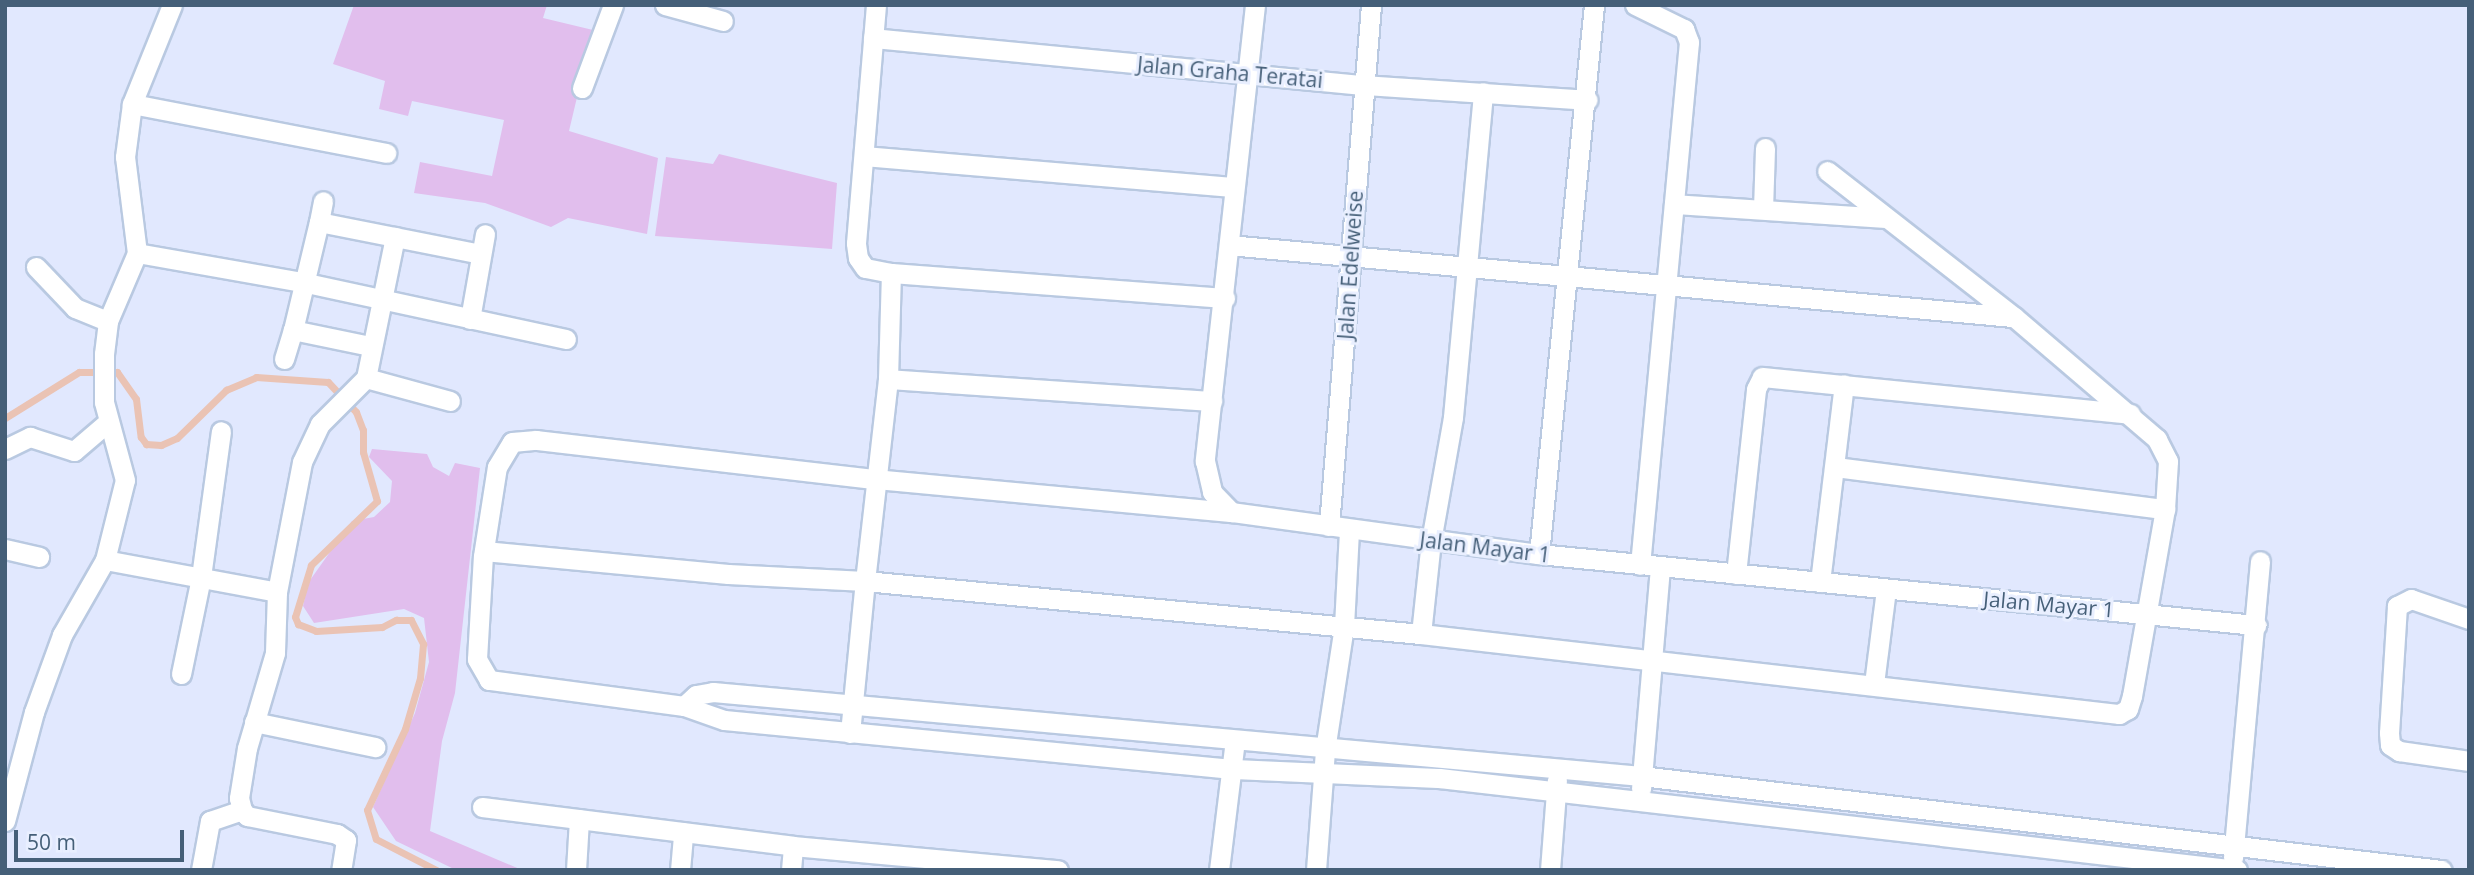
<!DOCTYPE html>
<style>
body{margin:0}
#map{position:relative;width:2474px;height:875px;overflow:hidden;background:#e1e8fe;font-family:"Open Sans",sans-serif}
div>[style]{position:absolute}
.green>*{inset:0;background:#e1beed}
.stream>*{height:7px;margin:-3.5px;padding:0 3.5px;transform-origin:3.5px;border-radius:3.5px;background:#eac3b4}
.roads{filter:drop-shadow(2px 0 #b9c9e1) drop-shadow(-2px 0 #b9c9e1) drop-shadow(0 2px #b9c9e1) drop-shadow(0 -2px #b9c9e1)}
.minor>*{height:19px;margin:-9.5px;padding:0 9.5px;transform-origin:9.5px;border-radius:9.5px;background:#fff}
span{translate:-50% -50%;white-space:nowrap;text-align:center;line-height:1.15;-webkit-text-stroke:6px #e9efff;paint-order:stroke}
.street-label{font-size:21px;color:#455f78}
.frame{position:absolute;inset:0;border:7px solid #455f78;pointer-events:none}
.scale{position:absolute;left:14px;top:830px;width:170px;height:32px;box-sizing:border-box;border:4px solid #455f78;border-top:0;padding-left:9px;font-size:21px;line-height:24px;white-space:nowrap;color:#455f78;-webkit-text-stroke:5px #e9efff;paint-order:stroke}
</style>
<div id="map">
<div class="green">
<div style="clip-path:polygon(354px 5px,547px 5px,543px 18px,593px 30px,569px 131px,658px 158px,647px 234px,568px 218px,551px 227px,485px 203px,414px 193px,420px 162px,492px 176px,504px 120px,412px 101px,408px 116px,379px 109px,385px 81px,333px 64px)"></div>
<div style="clip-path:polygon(719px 154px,837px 183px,832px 249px,655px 236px,666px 157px,713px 164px)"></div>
<div style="clip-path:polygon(372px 449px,427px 454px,433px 467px,449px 476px,455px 463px,480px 468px,455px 693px,442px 741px,430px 831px,522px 870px,456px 870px,396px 841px,373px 807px,415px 713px,429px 662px,424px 618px,404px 609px,314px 623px,303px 606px,308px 583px,352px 521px,374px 517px,390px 502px,392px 481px,369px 457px)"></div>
</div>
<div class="stream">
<div style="left:5px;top:418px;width:87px;rotate:-31.9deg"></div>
<div style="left:79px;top:372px;width:38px"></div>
<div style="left:117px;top:372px;width:33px;rotate:55deg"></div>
<div style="left:136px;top:399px;width:38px;rotate:83deg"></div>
<div style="left:141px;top:437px;width:9px;rotate:54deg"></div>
<div style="left:146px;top:444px;width:15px;rotate:4deg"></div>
<div style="left:161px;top:445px;width:17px;rotate:-24deg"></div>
<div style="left:177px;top:438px;width:69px;rotate:-44.4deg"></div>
<div style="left:226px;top:390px;width:33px;rotate:-23deg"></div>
<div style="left:256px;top:377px;width:72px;rotate:4deg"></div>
<div style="left:328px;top:382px;width:41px;rotate:47deg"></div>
<div style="left:356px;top:412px;width:19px;rotate:69deg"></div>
<div style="left:363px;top:430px;width:22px;rotate:90deg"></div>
<div style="left:363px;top:452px;width:51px;rotate:74.1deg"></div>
<div style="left:377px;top:501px;width:92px;rotate:135.9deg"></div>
<div style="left:311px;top:565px;width:54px;rotate:107.1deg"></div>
<div style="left:295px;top:617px;width:8px;rotate:67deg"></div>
<div style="left:298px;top:624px;width:19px;rotate:21deg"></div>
<div style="left:316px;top:631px;width:66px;rotate:-3.5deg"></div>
<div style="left:382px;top:627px;width:16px;rotate:-27deg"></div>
<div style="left:396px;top:620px;width:15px"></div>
<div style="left:411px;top:620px;width:27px;rotate:63deg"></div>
<div style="left:423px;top:644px;width:34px;rotate:95deg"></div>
<div style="left:420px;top:678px;width:53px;rotate:106.4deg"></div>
<div style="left:405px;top:729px;width:89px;rotate:115.1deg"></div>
<div style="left:367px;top:810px;width:30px;rotate:73deg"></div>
<div style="left:376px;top:839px;width:68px;rotate:27.3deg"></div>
</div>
<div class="roads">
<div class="minor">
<div style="left:665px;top:5px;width:60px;rotate:15.4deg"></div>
<div style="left:1255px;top:5px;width:459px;rotate:96.3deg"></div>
<div style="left:1205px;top:461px;width:32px;rotate:77deg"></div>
<div style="left:1212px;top:492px;width:28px;rotate:46deg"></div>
<div style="left:1231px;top:512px;width:311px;rotate:7.8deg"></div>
<div style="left:1539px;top:554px;width:721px;rotate:5.66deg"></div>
<div style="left:1635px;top:5px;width:55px;rotate:26.1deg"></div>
<div style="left:1684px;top:29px;width:14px;rotate:69deg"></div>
<div style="left:1689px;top:42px;width:525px;rotate:95.35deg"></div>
<div style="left:873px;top:38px;width:493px;rotate:5.5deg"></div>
<div style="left:1364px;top:85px;width:224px;rotate:3.8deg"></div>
<div style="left:582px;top:88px;width:89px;rotate:-69.5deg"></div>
<div style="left:132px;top:104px;width:259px;rotate:10.9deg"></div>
<div style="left:864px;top:156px;width:369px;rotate:4.8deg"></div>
<div style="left:1674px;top:204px;width:210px;rotate:3.8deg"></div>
<div style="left:1763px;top:209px;width:61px;rotate:-88.1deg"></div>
<div style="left:319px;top:222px;width:21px;rotate:-79deg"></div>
<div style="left:1229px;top:245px;width:787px;rotate:5.25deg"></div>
<div style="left:137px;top:253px;width:168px;rotate:10deg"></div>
<div style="left:302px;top:282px;width:270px;rotate:12.2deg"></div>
<div style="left:36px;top:267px;width:57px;rotate:46.4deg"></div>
<div style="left:75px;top:308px;width:35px;rotate:22deg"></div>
<div style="left:891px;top:273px;width:335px;rotate:4.3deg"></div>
<div style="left:470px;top:319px;width:86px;rotate:-80deg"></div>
<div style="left:370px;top:346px;width:79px;rotate:-168.3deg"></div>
<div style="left:293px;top:330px;width:111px;rotate:-76.5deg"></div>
<div style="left:319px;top:222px;width:165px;rotate:11.2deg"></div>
<div style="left:284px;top:359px;width:30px;rotate:-73deg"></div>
<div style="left:366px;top:378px;width:87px;rotate:15.3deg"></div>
<div style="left:888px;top:379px;width:325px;rotate:3.9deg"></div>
<div style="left:5px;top:449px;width:28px;rotate:-26deg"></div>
<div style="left:30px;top:437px;width:46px;rotate:17.7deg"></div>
<div style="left:74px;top:451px;width:45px;rotate:-40.5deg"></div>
<div style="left:1835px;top:467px;width:333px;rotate:7.3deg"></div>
<div style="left:1329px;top:526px;width:523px;rotate:-85.39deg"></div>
<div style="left:5px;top:549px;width:35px;rotate:13deg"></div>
<div style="left:484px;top:551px;width:245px;rotate:5.4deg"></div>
<div style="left:728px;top:574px;width:137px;rotate:2.9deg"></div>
<div style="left:865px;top:581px;width:203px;rotate:-83.5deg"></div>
<div style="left:888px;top:379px;width:106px;rotate:-88.4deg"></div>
<div style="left:891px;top:273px;width:26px;rotate:-169deg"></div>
<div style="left:865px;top:268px;width:12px;rotate:-125deg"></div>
<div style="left:858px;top:258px;width:15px;rotate:-98deg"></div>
<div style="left:856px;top:243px;width:239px;rotate:-85.2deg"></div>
<div style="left:1539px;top:554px;width:552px;rotate:-84.28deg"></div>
<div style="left:105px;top:560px;width:175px;rotate:10.5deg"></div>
<div style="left:277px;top:592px;width:132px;rotate:-79.1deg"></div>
<div style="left:302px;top:462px;width:42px;rotate:-64.7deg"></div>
<div style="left:320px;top:424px;width:65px;rotate:-45deg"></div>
<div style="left:366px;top:378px;width:144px;rotate:-78.4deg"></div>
<div style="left:1736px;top:574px;width:186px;rotate:-83.8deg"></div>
<div style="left:1756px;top:389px;width:13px;rotate:-63deg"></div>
<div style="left:1762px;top:377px;width:370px;rotate:5.7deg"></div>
<div style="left:1820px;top:582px;width:199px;rotate:-83.1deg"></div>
<div style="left:277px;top:592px;width:61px;rotate:91.9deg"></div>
<div style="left:275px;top:653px;width:99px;rotate:106.4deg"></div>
<div style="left:247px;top:748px;width:51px;rotate:99.1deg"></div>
<div style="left:239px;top:798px;width:12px;rotate:76deg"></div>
<div style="left:242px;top:810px;width:8px;rotate:50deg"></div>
<div style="left:247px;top:816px;width:92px;rotate:11.3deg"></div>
<div style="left:337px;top:834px;width:11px;rotate:34deg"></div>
<div style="left:346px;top:840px;width:30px;rotate:99deg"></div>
<div style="left:2469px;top:619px;width:61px;rotate:-161deg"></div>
<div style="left:2411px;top:599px;width:16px;rotate:153deg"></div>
<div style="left:2397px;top:606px;width:127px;rotate:93.6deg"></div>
<div style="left:2389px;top:733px;width:12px;rotate:85deg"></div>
<div style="left:2390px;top:745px;width:11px;rotate:34deg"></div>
<div style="left:2399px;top:751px;width:71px;rotate:8.1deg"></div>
<div style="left:1421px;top:634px;width:94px;rotate:-83.9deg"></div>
<div style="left:1431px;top:541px;width:126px;rotate:-79.9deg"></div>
<div style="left:1453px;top:417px;width:326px;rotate:-84.7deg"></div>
<div style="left:181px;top:674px;width:99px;rotate:-78.3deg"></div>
<div style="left:201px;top:577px;width:147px;rotate:-82.2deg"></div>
<div style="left:1874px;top:684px;width:96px;rotate:-82.8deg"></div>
<div style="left:684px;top:706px;width:197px;rotate:-172.4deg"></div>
<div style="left:489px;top:680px;width:24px;rotate:-120deg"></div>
<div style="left:477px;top:659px;width:103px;rotate:-86.7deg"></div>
<div style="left:483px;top:556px;width:90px;rotate:-81.1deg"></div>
<div style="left:497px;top:467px;width:29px;rotate:-59deg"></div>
<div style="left:512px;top:442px;width:24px;rotate:-5deg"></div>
<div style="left:536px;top:440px;width:341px;rotate:6.6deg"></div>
<div style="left:875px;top:479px;width:358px;rotate:5.3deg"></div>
<div style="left:254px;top:722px;width:124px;rotate:11.7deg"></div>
<div style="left:850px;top:733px;width:153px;rotate:-84.4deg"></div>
<div style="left:865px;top:581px;width:559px;rotate:5.45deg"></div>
<div style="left:1421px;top:634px;width:703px;rotate:6.54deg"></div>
<div style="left:2119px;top:714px;width:10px;rotate:-29deg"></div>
<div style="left:2128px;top:709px;width:14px;rotate:-73deg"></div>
<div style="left:2132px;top:696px;width:190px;rotate:-80deg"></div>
<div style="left:2165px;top:509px;width:48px;rotate:-86.4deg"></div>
<div style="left:2168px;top:461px;width:25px;rotate:-117deg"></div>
<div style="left:2157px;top:439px;width:188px;rotate:-139.5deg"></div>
<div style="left:2014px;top:317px;width:237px;rotate:-142deg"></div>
<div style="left:1641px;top:789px;width:223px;rotate:-85.1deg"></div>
<div style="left:482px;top:807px;width:313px;rotate:7.1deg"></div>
<div style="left:793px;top:846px;width:266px;rotate:5.2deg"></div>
<div style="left:5px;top:821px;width:113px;rotate:-75.1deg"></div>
<div style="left:34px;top:712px;width:82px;rotate:-70deg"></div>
<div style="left:62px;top:635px;width:86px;rotate:-60.2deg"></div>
<div style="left:105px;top:560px;width:82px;rotate:-76deg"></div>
<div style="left:125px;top:480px;width:81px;rotate:-105.1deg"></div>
<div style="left:104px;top:402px;width:48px;rotate:-90deg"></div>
<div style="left:104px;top:354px;width:33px;rotate:-83deg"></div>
<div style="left:108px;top:321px;width:74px;rotate:-66.9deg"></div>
<div style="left:137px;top:253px;width:97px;rotate:-97.1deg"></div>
<div style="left:125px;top:157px;width:53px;rotate:-82.5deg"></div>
<div style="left:132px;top:104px;width:107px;rotate:-68deg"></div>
<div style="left:2233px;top:858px;width:298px;rotate:-84.8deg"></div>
<div style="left:201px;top:870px;width:50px;rotate:-79.6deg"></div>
<div style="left:210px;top:821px;width:34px;rotate:-19deg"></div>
<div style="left:576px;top:870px;width:51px;rotate:-86.6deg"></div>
<div style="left:680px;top:870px;width:38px;rotate:-85deg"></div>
<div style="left:791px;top:870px;width:24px;rotate:-85deg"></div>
<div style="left:1219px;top:870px;width:131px;rotate:-83deg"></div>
<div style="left:1316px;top:870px;width:120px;rotate:-85.7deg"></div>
<div style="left:1325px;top:750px;width:125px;rotate:-81.3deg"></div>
<div style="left:1344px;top:626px;width:96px;rotate:-87deg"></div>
<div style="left:1550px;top:870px;width:90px;rotate:-85.6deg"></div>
<div style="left:2237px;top:870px;width:803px;rotate:-173.42deg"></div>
<div style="left:1439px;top:778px;width:207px;rotate:-177.5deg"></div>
<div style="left:1232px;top:769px;width:510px;rotate:-174.49deg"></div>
<div style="left:724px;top:720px;width:42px;rotate:-160.7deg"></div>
<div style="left:684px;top:706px;width:16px;rotate:-43deg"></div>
<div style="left:696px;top:695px;width:17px;rotate:-10deg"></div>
<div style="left:713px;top:692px;width:932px;rotate:5.17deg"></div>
<div style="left:1641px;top:776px;width:806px;rotate:6.7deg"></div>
</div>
</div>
<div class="street-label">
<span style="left:1230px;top:72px;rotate:5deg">Jalan Graha Teratai</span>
<span style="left:1350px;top:265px;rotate:-86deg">Jalan Edelweise</span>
<span style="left:1485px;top:547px;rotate:7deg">Jalan Mayar 1</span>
<span style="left:2049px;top:604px;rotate:5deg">Jalan Mayar 1</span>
</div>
<div class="frame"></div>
<div class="scale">50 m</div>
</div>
